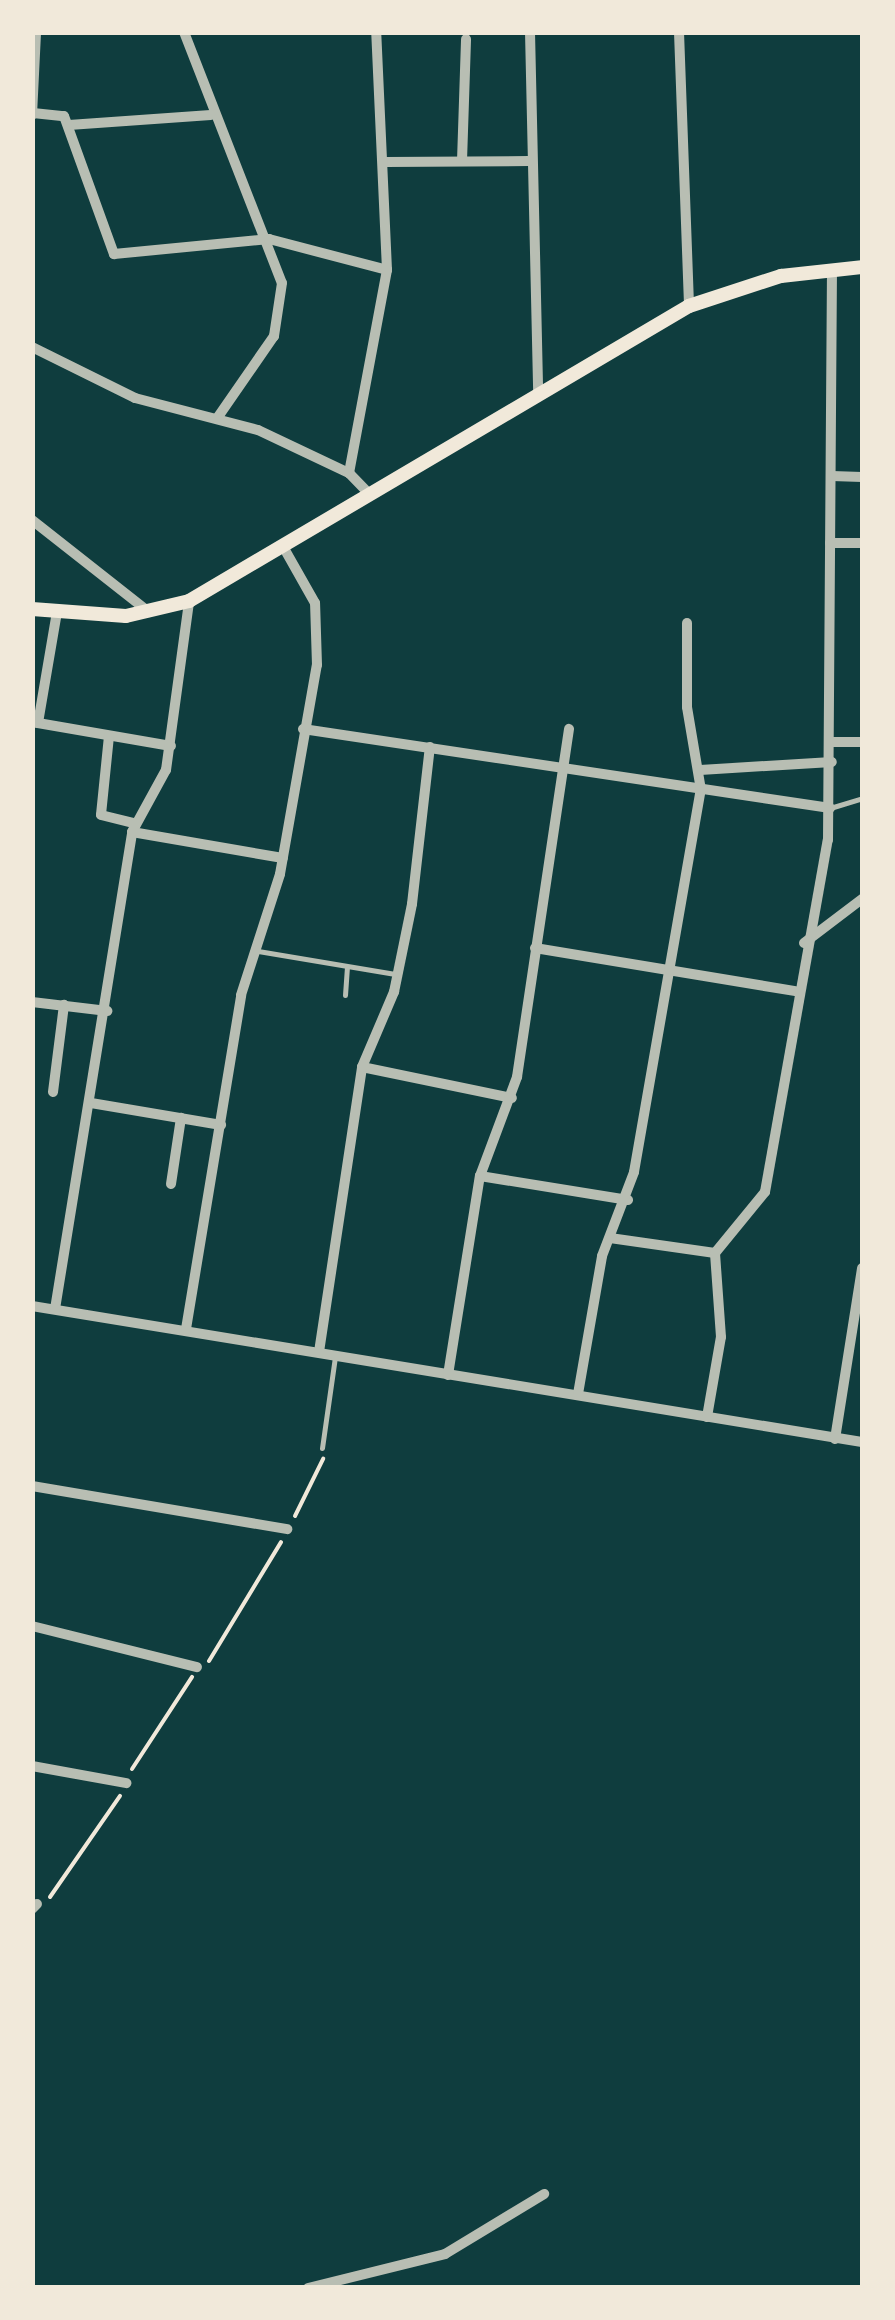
<!DOCTYPE html>
<style>
body{margin:0}
#map{position:relative;width:895px;height:2320px;overflow:hidden;background:#0f3d3e;font-family:"DejaVu Sans",sans-serif}
div>[style]{position:absolute}
.path>*{height:4px;margin:-2px;padding:0 2px;transform-origin:2px;border-radius:2px;background:#f1e9da}
.service>*{height:5px;margin:-2.5px;padding:0 2.5px;transform-origin:2.5px;border-radius:2.5px;background:#b8beb3}
.minor>*{height:10px;margin:-5px;padding:0 5px;transform-origin:5px;border-radius:5px;background:#b8beb3}
.secondary>*{height:14px;margin:-7px;padding:0 7px;transform-origin:7px;border-radius:7px;background:#f1e9da}
span{translate:-50% -50%;white-space:nowrap;text-align:center;line-height:1.15;-webkit-text-stroke:8px #f1e9da;paint-order:stroke}
.frame{position:absolute;inset:0;border:35px solid #f1e9da;pointer-events:none}
</style>
<div id="map">
<div class="path">
<div style="left:295px;top:1516px;width:64px;rotate:-63.8deg"></div>
<div style="left:209px;top:1661px;width:139px;rotate:-58.8deg"></div>
<div style="left:132px;top:1769px;width:110px;rotate:-56.9deg"></div>
<div style="left:50px;top:1897px;width:123px;rotate:-55.3deg"></div>
</div>
<div class="service">
<div style="left:830px;top:808px;width:34px;rotate:-17deg"></div>
<div style="left:258px;top:951px;width:139px;rotate:9.5deg"></div>
<div style="left:345px;top:995px;width:28px;rotate:-86deg"></div>
<div style="left:322px;top:1448px;width:92px;rotate:-81.9deg"></div>
</div>
<div class="minor">
<div style="left:184px;top:32px;width:269px;rotate:68.7deg"></div>
<div style="left:282px;top:283px;width:54px;rotate:98.6deg"></div>
<div style="left:274px;top:336px;width:98px;rotate:124.7deg"></div>
<div style="left:530px;top:32px;width:359px;rotate:88.7deg"></div>
<div style="left:679px;top:32px;width:274px;rotate:87.9deg"></div>
<div style="left:33px;top:113px;width:31px;rotate:6deg"></div>
<div style="left:64px;top:116px;width:147px;rotate:70.1deg"></div>
<div style="left:114px;top:254px;width:156px;rotate:-5.5deg"></div>
<div style="left:269px;top:239px;width:122px;rotate:14.7deg"></div>
<div style="left:32px;top:115px;width:83px;rotate:-87.2deg"></div>
<div style="left:69px;top:125px;width:142px;rotate:-4deg"></div>
<div style="left:462px;top:161px;width:122px;rotate:-88.1deg"></div>
<div style="left:386px;top:162px;width:143px;rotate:-0.4deg"></div>
<div style="left:32px;top:347px;width:115px;rotate:26.3deg"></div>
<div style="left:135px;top:398px;width:127px;rotate:14.6deg"></div>
<div style="left:258px;top:430px;width:101px;rotate:25.3deg"></div>
<div style="left:349px;top:473px;width:30px;rotate:46deg"></div>
<div style="left:349px;top:473px;width:207px;rotate:-79.4deg"></div>
<div style="left:387px;top:270px;width:238px;rotate:-92.6deg"></div>
<div style="left:832px;top:476px;width:30px;rotate:2deg"></div>
<div style="left:32px;top:520px;width:149px;rotate:38.2deg"></div>
<div style="left:830px;top:543px;width:32px"></div>
<div style="left:32px;top:722px;width:141px;rotate:9.8deg"></div>
<div style="left:38px;top:723px;width:113px;rotate:-80.3deg"></div>
<div style="left:303px;top:729px;width:533px;rotate:8.53deg"></div>
<div style="left:109px;top:736px;width:79px;rotate:95.8deg"></div>
<div style="left:101px;top:815px;width:36px;rotate:14deg"></div>
<div style="left:832px;top:742px;width:30px"></div>
<div style="left:700px;top:770px;width:132px;rotate:-3.5deg"></div>
<div style="left:132px;top:832px;width:153px;rotate:9.8deg"></div>
<div style="left:804px;top:943px;width:73px;rotate:-37.2deg"></div>
<div style="left:535px;top:948px;width:264px;rotate:9.4deg"></div>
<div style="left:32px;top:1002px;width:76px;rotate:6.8deg"></div>
<div style="left:362px;top:1067px;width:153px;rotate:11.7deg"></div>
<div style="left:53px;top:1092px;width:88px;rotate:-82.8deg"></div>
<div style="left:91px;top:1103px;width:132px;rotate:9.6deg"></div>
<div style="left:480px;top:1176px;width:150px;rotate:9.2deg"></div>
<div style="left:171px;top:1184px;width:67px;rotate:-81.4deg"></div>
<div style="left:610px;top:1238px;width:106px;rotate:8.1deg"></div>
<div style="left:32px;top:1306px;width:841px;rotate:9.31deg"></div>
<div style="left:55px;top:1309px;width:483px;rotate:-80.8deg"></div>
<div style="left:132px;top:832px;width:71px;rotate:-61.3deg"></div>
<div style="left:166px;top:770px;width:171px;rotate:-82.2deg"></div>
<div style="left:186px;top:1329px;width:338px;rotate:-80.6deg"></div>
<div style="left:241px;top:995px;width:127px;rotate:-72.1deg"></div>
<div style="left:280px;top:874px;width:212px;rotate:-80deg"></div>
<div style="left:317px;top:665px;width:62px;rotate:-91.8deg"></div>
<div style="left:315px;top:603px;width:61px;rotate:-119.5deg"></div>
<div style="left:319px;top:1352px;width:288px;rotate:-81.4deg"></div>
<div style="left:362px;top:1067px;width:82px;rotate:-66.9deg"></div>
<div style="left:394px;top:992px;width:90px;rotate:-78.4deg"></div>
<div style="left:412px;top:904px;width:158px;rotate:-83.5deg"></div>
<div style="left:448px;top:1375px;width:202px;rotate:-80.9deg"></div>
<div style="left:480px;top:1176px;width:106px;rotate:-69.5deg"></div>
<div style="left:517px;top:1077px;width:352px;rotate:-81.5deg"></div>
<div style="left:578px;top:1394px;width:140px;rotate:-80.1deg"></div>
<div style="left:602px;top:1256px;width:90px;rotate:-69.1deg"></div>
<div style="left:634px;top:1172px;width:388px;rotate:-80.1deg"></div>
<div style="left:701px;top:790px;width:84px;rotate:-99.6deg"></div>
<div style="left:687px;top:707px;width:84px;rotate:-90deg"></div>
<div style="left:707px;top:1417px;width:81px;rotate:-80.1deg"></div>
<div style="left:721px;top:1337px;width:84px;rotate:-94.1deg"></div>
<div style="left:715px;top:1253px;width:79px;rotate:-50.7deg"></div>
<div style="left:765px;top:1192px;width:358px;rotate:-79.9deg"></div>
<div style="left:828px;top:840px;width:571px;rotate:-89.6deg"></div>
<div style="left:835px;top:1439px;width:173px;rotate:-81deg"></div>
<div style="left:32px;top:1486px;width:259px;rotate:9.6deg"></div>
<div style="left:32px;top:1626px;width:170px;rotate:14deg"></div>
<div style="left:32px;top:1766px;width:96px;rotate:10.3deg"></div>
<div style="left:32px;top:1909px;width:7px;rotate:-45deg"></div>
<div style="left:308px;top:2288px;width:141px;rotate:-13.9deg"></div>
<div style="left:445px;top:2254px;width:116px;rotate:-31.2deg"></div>
</div>
<div class="secondary">
<div style="left:32px;top:609px;width:94px;rotate:4.3deg"></div>
<div style="left:126px;top:616px;width:65px;rotate:-13.4deg"></div>
<div style="left:189px;top:601px;width:581px;rotate:-30.54deg"></div>
<div style="left:689px;top:306px;width:97px;rotate:-18.1deg"></div>
<div style="left:781px;top:276px;width:81px;rotate:-6.3deg"></div>
</div>
<div class="frame"></div>
</div>
